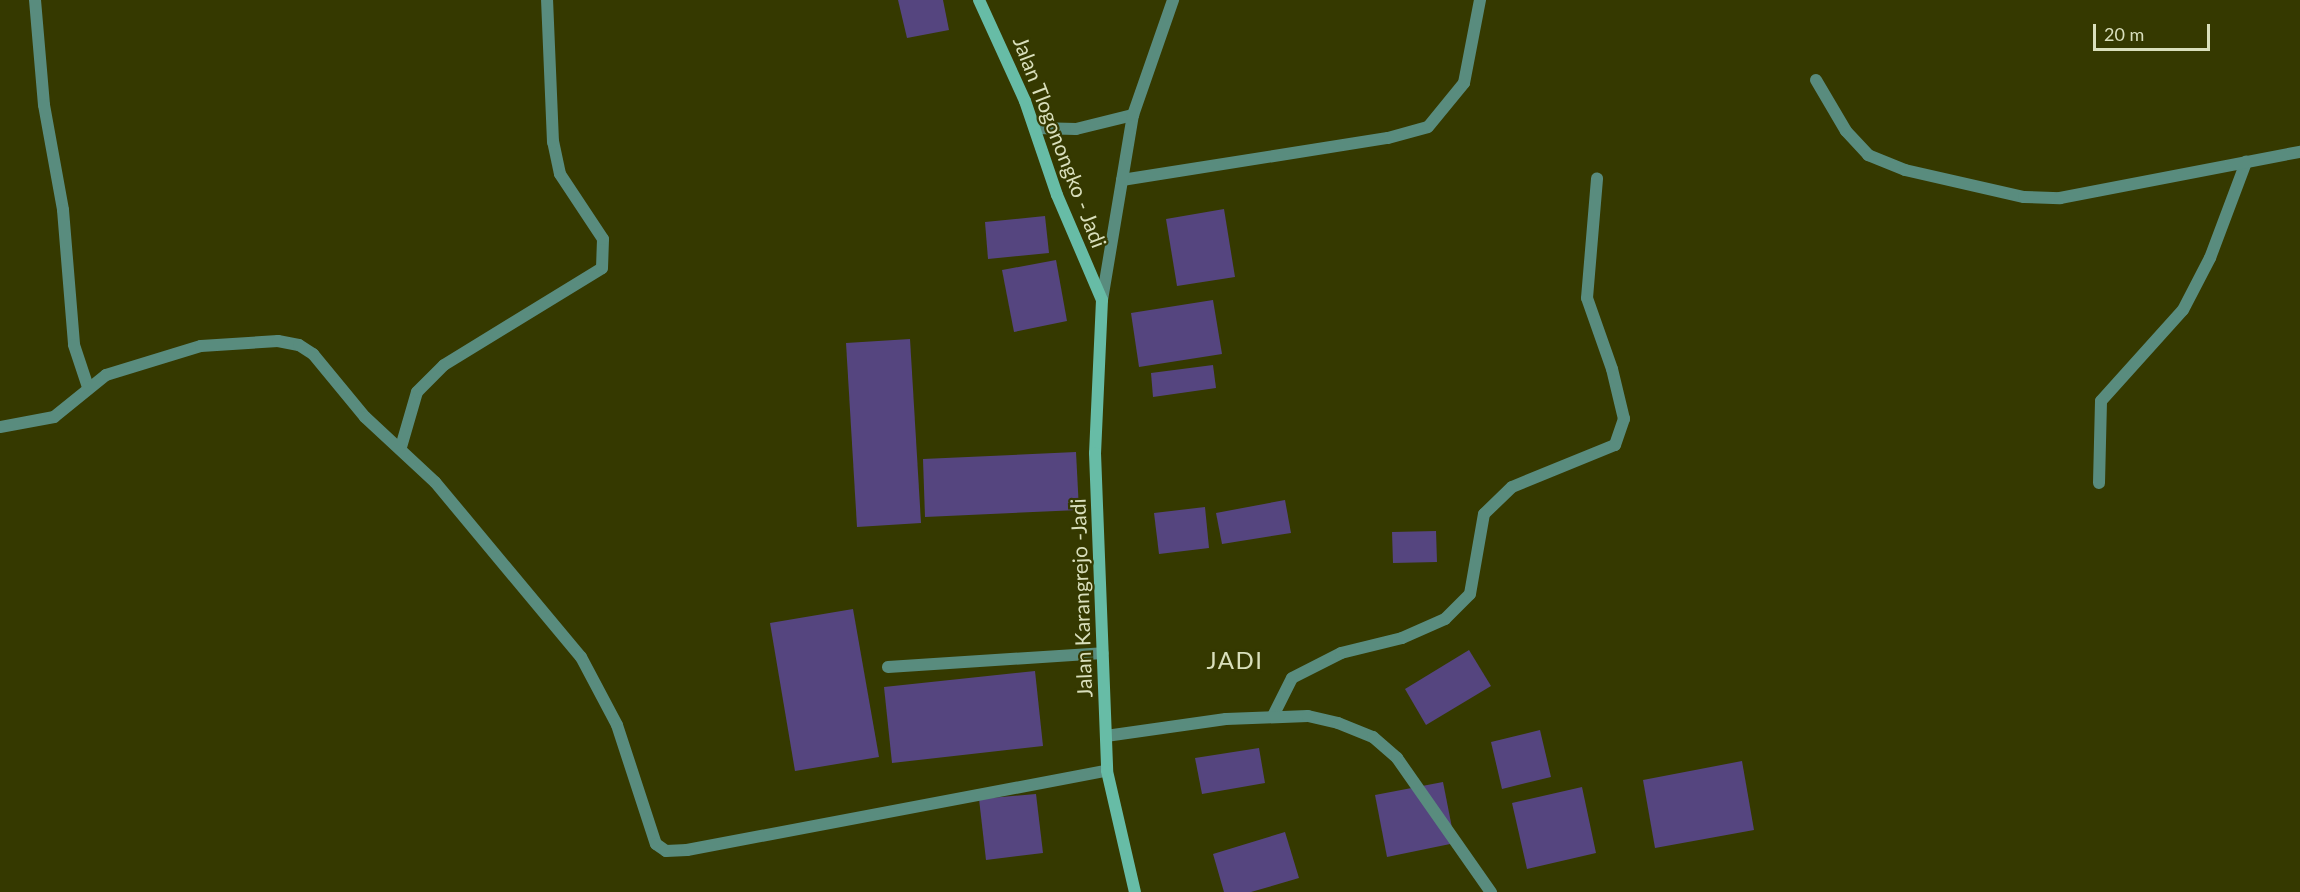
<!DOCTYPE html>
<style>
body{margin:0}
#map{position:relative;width:2300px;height:892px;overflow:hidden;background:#353900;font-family:Lato,sans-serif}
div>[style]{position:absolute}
.building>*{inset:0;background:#55457f}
.lane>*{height:12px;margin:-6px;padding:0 6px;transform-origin:6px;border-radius:6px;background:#598c7e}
.street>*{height:12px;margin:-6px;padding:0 6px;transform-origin:6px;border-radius:6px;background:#598c7e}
.secondary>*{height:12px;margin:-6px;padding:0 6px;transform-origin:6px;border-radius:6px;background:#67bca6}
span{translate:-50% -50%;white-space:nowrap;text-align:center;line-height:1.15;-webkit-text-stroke:4.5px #353900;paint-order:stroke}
.street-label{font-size:21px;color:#d9dfbc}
.quarter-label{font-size:24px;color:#d9dfbc;letter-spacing:1.5px}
.scale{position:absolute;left:2093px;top:24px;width:117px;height:27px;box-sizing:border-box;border:3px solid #d9dfbc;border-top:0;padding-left:8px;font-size:18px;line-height:21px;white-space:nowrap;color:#d9dfbc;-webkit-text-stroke:4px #353900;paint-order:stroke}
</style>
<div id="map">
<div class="building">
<div style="clip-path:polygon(898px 0,943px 0,949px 30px,907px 38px)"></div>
<div style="clip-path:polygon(1224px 209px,1235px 277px,1177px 286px,1166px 219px)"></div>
<div style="clip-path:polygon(1045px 216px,1049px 253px,988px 259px,985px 222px)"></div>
<div style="clip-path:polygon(1056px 260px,1067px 321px,1014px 332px,1002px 270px)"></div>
<div style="clip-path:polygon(1213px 300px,1222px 354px,1139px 367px,1131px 313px)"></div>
<div style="clip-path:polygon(910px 339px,921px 523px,857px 527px,846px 343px)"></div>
<div style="clip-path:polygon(1213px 365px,1216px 388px,1153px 397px,1151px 373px)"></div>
<div style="clip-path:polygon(1076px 452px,1079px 510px,925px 517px,923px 459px)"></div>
<div style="clip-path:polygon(1285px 500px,1291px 533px,1222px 544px,1216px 513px)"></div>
<div style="clip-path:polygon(1205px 507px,1209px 548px,1159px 554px,1154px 513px)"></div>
<div style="clip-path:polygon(1436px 531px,1437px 562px,1393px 563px,1392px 532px)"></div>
<div style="clip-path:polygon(853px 609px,879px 757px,795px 771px,770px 623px)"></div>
<div style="clip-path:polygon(1469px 650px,1491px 686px,1426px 725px,1405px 689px)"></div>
<div style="clip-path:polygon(1035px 671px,1043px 746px,892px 763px,884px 687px)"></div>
<div style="clip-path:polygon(1540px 730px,1551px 777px,1502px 789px,1491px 742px)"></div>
<div style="clip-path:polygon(1259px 748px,1265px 783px,1202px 794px,1195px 758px)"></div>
<div style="clip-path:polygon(1742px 761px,1754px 830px,1655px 848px,1643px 780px)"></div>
<div style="clip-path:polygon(1443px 782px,1455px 843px,1387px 857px,1375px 795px)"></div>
<div style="clip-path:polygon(1582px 787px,1596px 853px,1527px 869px,1512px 803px)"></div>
<div style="clip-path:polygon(1036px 794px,1043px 853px,986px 860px,979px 799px)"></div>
<div style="clip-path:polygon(1285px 832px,1299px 878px,1251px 892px,1224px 892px,1213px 854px)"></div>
</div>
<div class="lane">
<div style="left:1122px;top:180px;width:269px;rotate:-9deg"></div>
<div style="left:1388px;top:138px;width:41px;rotate:-15.4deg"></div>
<div style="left:1428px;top:127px;width:57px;rotate:-50.7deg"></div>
<div style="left:1464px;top:83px;width:85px;rotate:-79.1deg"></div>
<div style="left:401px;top:447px;width:57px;rotate:-73.8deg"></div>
<div style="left:417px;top:392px;width:38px;rotate:-45deg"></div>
<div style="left:444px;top:365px;width:185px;rotate:-31.5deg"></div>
<div style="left:602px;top:268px;width:29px;rotate:-88deg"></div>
<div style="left:603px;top:239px;width:78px;rotate:-123.5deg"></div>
<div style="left:560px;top:174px;width:33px;rotate:-102deg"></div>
<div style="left:553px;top:142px;width:142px;rotate:-92.4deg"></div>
<div style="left:2099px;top:483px;width:82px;rotate:-88.6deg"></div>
<div style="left:2101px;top:401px;width:122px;rotate:-48deg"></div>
<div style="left:2183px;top:310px;width:59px;rotate:-62.6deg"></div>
<div style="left:2210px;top:258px;width:103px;rotate:-69.4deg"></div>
<div style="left:888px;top:667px;width:215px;rotate:-3.7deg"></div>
</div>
<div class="street">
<div style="left:35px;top:0;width:105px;rotate:85.1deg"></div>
<div style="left:44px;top:105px;width:107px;rotate:79.7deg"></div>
<div style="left:63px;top:210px;width:135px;rotate:85.3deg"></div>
<div style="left:74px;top:345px;width:44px;rotate:71.6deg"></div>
<div style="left:1816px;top:80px;width:59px;rotate:59.5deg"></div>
<div style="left:1846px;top:131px;width:33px;rotate:47deg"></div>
<div style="left:1868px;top:155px;width:40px;rotate:22deg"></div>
<div style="left:1905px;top:170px;width:122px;rotate:12.8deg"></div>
<div style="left:2024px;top:197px;width:36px;rotate:2deg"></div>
<div style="left:2060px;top:198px;width:244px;rotate:-10.9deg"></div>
<div style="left:1035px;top:128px;width:41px;rotate:1.4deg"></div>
<div style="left:1076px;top:129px;width:59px;rotate:-13.8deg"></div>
<div style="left:1102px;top:300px;width:188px;rotate:-80.5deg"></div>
<div style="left:1133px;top:115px;width:122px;rotate:-70.8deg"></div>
<div style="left:0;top:427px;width:55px;rotate:-10.5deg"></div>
<div style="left:54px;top:417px;width:67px;rotate:-38.9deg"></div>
<div style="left:106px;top:375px;width:99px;rotate:-17deg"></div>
<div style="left:201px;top:346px;width:77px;rotate:-3.7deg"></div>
<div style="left:278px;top:341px;width:21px;rotate:11deg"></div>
<div style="left:299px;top:345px;width:17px;rotate:33deg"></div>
<div style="left:313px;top:354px;width:82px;rotate:50.5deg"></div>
<div style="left:365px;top:417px;width:96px;rotate:42.9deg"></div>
<div style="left:435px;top:482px;width:228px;rotate:50.2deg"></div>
<div style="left:581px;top:657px;width:77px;rotate:62.1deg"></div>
<div style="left:617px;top:725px;width:125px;rotate:71.9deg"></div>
<div style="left:656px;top:844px;width:12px;rotate:35deg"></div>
<div style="left:666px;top:851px;width:21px;rotate:-3deg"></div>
<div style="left:687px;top:850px;width:427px;rotate:-10.7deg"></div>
<div style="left:1273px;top:716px;width:42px;rotate:-63.4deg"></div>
<div style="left:1292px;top:678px;width:55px;rotate:-27deg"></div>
<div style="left:1341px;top:653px;width:63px;rotate:-13.8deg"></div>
<div style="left:1402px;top:638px;width:47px;rotate:-23.8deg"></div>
<div style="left:1445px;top:619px;width:35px;rotate:-45deg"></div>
<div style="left:1470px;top:594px;width:81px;rotate:-80.1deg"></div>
<div style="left:1484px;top:514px;width:39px;rotate:-44deg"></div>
<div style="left:1512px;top:487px;width:111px;rotate:-22.2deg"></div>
<div style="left:1615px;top:445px;width:28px;rotate:-71deg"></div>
<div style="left:1624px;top:419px;width:51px;rotate:-103.5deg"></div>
<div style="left:1612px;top:369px;width:75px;rotate:-109.4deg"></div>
<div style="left:1587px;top:298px;width:120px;rotate:-85.2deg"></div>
<div style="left:1106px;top:736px;width:121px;rotate:-8.1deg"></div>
<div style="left:1226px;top:719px;width:82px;rotate:-2.1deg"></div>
<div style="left:1308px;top:716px;width:31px;rotate:13deg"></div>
<div style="left:1338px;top:723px;width:38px;rotate:22deg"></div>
<div style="left:1373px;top:737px;width:32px;rotate:41deg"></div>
<div style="left:1397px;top:758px;width:164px;rotate:55deg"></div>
</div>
<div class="secondary">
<div style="left:979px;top:0;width:111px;rotate:65.5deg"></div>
<div style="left:1025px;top:101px;width:99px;rotate:71.2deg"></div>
<div style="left:1057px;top:195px;width:114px;rotate:66.8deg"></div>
<div style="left:1102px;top:300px;width:153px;rotate:92.6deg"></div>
<div style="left:1095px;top:453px;width:318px;rotate:87.8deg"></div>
<div style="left:1107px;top:771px;width:124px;rotate:77deg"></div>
</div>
<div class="street-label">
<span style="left:1060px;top:142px;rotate:69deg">Jalan Tlogonongko - Jadi</span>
<span style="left:1081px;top:598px;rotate:-92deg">Jalan Karangrejo -Jadi</span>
</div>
<div class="quarter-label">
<span style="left:1235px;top:660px">JADI</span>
</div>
<div class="scale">20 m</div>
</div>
